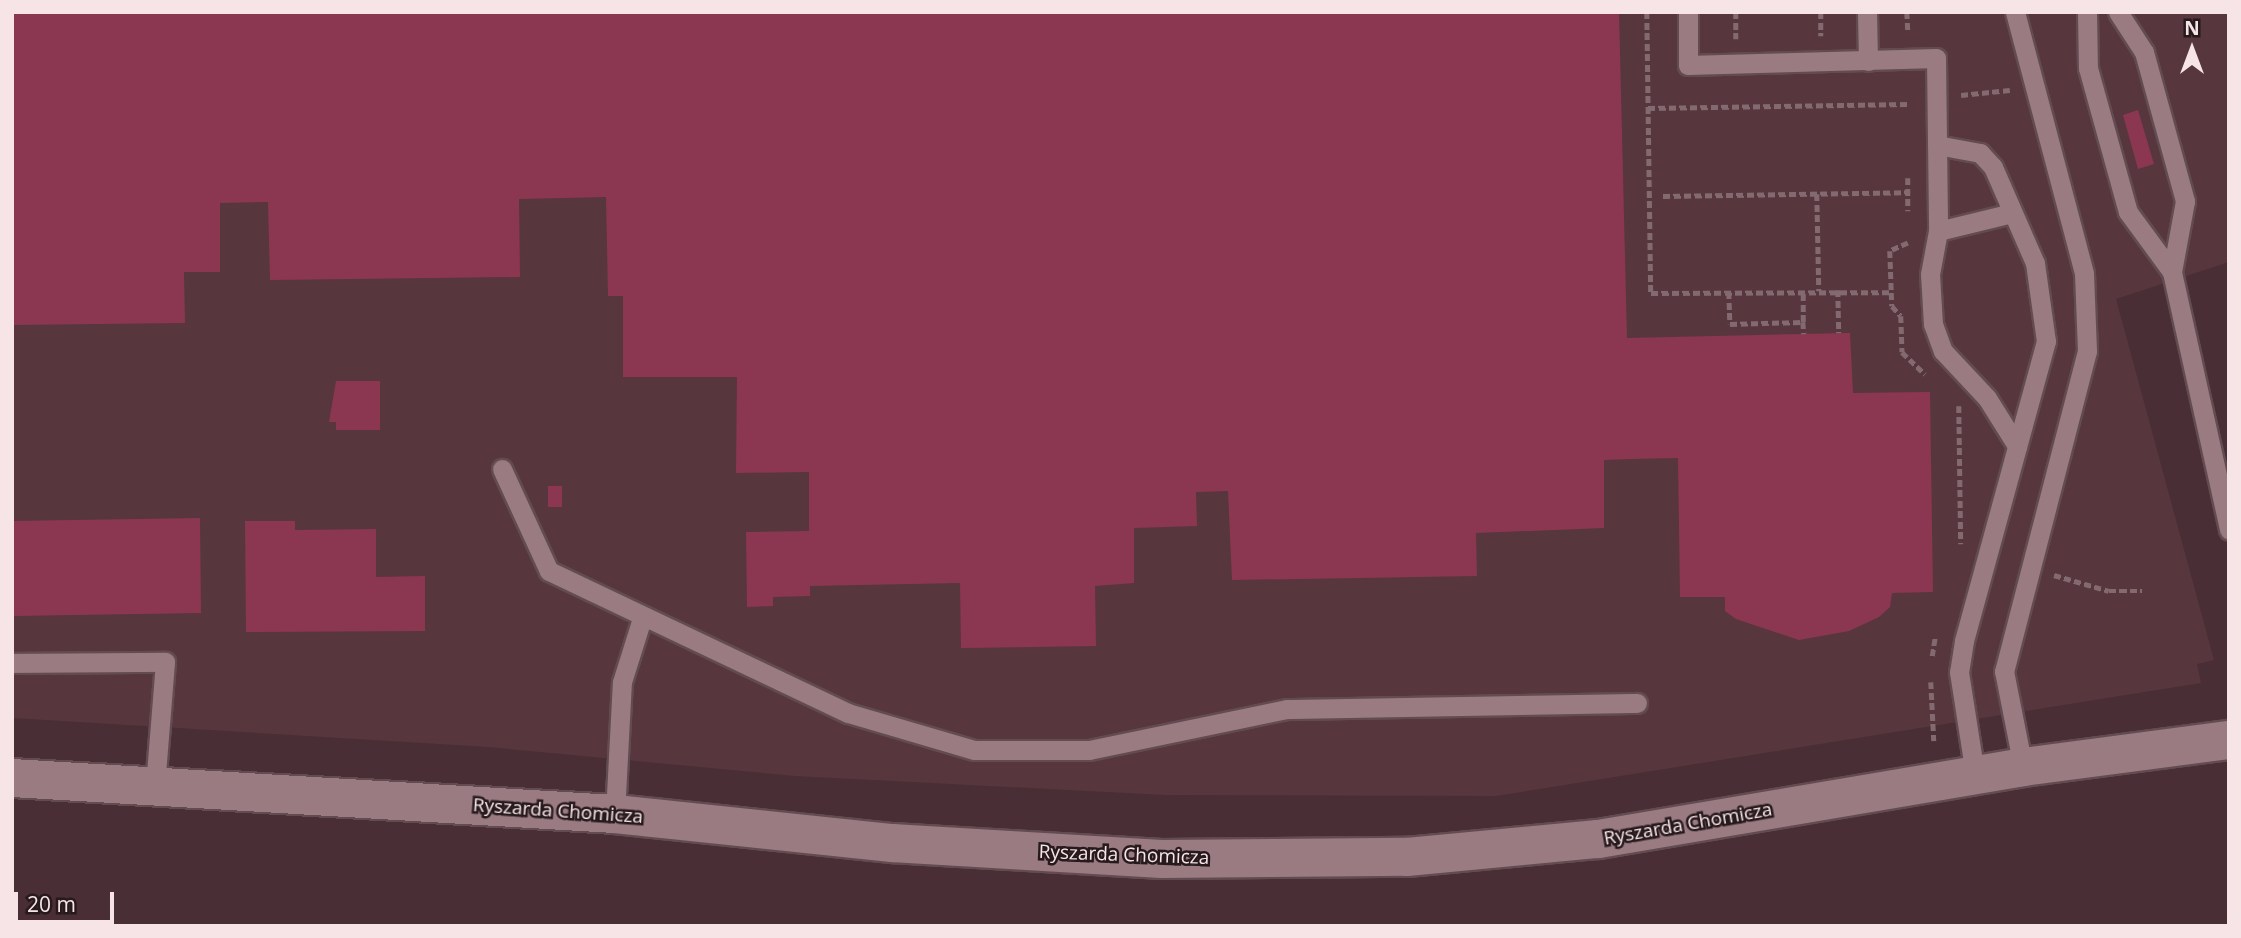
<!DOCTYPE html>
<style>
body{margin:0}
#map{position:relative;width:2241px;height:938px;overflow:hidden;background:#492e35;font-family:"Open Sans",sans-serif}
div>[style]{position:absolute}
.built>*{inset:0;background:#57363e}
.building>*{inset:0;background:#8b3752}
.path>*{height:4.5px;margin-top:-2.25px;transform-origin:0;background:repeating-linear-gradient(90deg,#826a70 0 7px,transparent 0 10.5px)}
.roads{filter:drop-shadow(2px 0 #624c51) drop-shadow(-2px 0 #624c51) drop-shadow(0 2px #624c51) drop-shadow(0 -2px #624c51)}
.lane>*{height:19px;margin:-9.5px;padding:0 9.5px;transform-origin:9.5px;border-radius:9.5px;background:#9a7b82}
.street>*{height:38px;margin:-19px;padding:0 19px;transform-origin:19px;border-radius:19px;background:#9a7b82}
span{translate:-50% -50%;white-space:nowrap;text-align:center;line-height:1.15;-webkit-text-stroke:5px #271a1d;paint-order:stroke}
.street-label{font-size:19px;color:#f6e4e7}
.frame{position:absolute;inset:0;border:14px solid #f6e4e7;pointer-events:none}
.north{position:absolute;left:2157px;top:14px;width:70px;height:70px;-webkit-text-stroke:5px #271a1d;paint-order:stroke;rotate:0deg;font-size:19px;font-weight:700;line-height:28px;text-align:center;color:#f6e4e7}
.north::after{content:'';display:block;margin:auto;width:24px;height:32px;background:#f6e4e7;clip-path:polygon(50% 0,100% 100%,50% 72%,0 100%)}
.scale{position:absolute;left:14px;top:892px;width:100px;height:32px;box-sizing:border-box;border:4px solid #f6e4e7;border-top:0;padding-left:9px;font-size:21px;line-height:24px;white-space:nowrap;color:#f6e4e7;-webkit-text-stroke:5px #271a1d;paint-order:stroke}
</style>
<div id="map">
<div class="built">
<div style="clip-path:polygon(12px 12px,2229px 12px,2229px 262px,2116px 299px,2214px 660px,2197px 664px,2201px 683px,1496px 796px,1165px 795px,795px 776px,488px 747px,12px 718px)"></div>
</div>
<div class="building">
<div style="clip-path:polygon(12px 12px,1619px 12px,1627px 338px,1850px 333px,1853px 393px,1930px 392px,1933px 592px,1892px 593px,1890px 607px,1879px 617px,1849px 631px,1799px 640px,1736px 619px,1725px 611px,1725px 597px,1680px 597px,1678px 458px,1630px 459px,1604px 460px,1604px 528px,1476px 533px,1477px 576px,1232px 580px,1228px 491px,1196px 492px,1197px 526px,1134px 528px,1134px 583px,1095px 586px,1096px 646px,961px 648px,960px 583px,810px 586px,810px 596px,773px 597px,773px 606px,747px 607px,746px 532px,809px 531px,809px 472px,736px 473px,737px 377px,623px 377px,623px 296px,608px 296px,606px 197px,519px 199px,520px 277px,270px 280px,268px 202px,220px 203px,220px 272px,184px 272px,185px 323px,13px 325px)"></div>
<div style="clip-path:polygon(2138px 110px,2154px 164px,2138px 169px,2123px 115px)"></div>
<div style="clip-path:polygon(336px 381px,380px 381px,380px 430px,336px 430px,336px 422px,329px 422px)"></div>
<div style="clip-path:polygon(548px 486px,562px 486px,562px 507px,548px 507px)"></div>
<div style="clip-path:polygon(200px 518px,201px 613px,12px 616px,12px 521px)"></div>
<div style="clip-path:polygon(245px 521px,295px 521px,295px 530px,376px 529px,376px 577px,425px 576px,425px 631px,246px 632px)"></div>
</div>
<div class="path">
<div style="left:1647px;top:12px;width:281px;rotate:89.2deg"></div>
<div style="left:1651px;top:293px;width:240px;rotate:-0.2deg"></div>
<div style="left:1736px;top:12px;width:27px;rotate:90deg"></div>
<div style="left:1821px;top:12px;width:24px;rotate:90deg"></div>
<div style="left:1907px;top:12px;width:20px;rotate:87deg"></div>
<div style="left:1961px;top:95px;width:49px;rotate:-5.8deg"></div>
<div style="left:1648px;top:108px;width:260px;rotate:-0.9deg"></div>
<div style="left:1908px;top:178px;width:33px;rotate:90deg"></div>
<div style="left:1817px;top:194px;width:97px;rotate:88.8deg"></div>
<div style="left:1663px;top:196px;width:245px;rotate:-0.9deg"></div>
<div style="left:1908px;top:243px;width:20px;rotate:156deg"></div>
<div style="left:1890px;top:251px;width:55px;rotate:87.9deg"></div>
<div style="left:1892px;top:306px;width:13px;rotate:48deg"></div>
<div style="left:1901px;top:316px;width:36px;rotate:88deg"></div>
<div style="left:1902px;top:352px;width:32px;rotate:44deg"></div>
<div style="left:1838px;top:290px;width:43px;rotate:88.7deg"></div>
<div style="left:1729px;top:292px;width:32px;rotate:88deg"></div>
<div style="left:1730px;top:324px;width:73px;rotate:-1.6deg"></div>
<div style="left:1803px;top:322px;width:31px;rotate:-90deg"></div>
<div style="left:1803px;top:322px;width:12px;rotate:85deg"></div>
<div style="left:1959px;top:406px;width:138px;rotate:89.2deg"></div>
<div style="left:2054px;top:575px;width:57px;rotate:16.2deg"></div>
<div style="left:2109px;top:591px;width:33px"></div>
<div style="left:1932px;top:656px;width:19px;rotate:-81deg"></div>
<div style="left:1931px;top:682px;width:59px;rotate:87.1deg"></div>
</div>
<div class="roads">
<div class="lane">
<div style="left:1688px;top:12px;width:53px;rotate:90deg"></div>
<div style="left:1688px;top:65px;width:248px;rotate:-1.6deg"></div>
<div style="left:1936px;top:58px;width:173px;rotate:89.3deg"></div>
<div style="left:1867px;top:12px;width:49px;rotate:88.8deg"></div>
<div style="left:2015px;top:12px;width:270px;rotate:75.2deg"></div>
<div style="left:2084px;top:273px;width:78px;rotate:87.8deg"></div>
<div style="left:2087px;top:351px;width:331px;rotate:104.5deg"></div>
<div style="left:2004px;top:671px;width:98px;rotate:78.8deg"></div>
<div style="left:2087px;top:12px;width:56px;rotate:89deg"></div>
<div style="left:2088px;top:68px;width:149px;rotate:74.5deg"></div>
<div style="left:2128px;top:212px;width:74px;rotate:53.7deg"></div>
<div style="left:2118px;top:12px;width:48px;rotate:57deg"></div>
<div style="left:2144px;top:52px;width:155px;rotate:74.6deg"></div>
<div style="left:2185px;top:201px;width:72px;rotate:100.4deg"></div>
<div style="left:2172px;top:272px;width:264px;rotate:77.5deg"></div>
<div style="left:1937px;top:145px;width:44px;rotate:10.5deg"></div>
<div style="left:1980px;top:153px;width:19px;rotate:47deg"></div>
<div style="left:1993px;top:167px;width:105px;rotate:66.4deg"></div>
<div style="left:2035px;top:263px;width:79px;rotate:82deg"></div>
<div style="left:2046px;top:341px;width:311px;rotate:105.3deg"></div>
<div style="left:1964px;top:641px;width:31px;rotate:99deg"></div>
<div style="left:1959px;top:672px;width:103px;rotate:81.1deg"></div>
<div style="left:2012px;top:213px;width:76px;rotate:166.3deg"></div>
<div style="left:1938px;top:231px;width:44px;rotate:100.5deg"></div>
<div style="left:1930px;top:274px;width:50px;rotate:86.6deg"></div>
<div style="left:1933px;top:324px;width:29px;rotate:70deg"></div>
<div style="left:1943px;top:351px;width:64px;rotate:46.9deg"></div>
<div style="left:1987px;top:398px;width:57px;rotate:58deg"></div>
<div style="left:502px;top:469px;width:112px;rotate:65.3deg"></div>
<div style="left:549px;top:571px;width:331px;rotate:25.4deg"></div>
<div style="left:848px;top:713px;width:131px;rotate:16.4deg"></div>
<div style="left:974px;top:750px;width:115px"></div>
<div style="left:1089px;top:750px;width:202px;rotate:-11.7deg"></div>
<div style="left:1287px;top:709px;width:350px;rotate:-1deg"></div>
<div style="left:12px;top:663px;width:153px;rotate:-0.4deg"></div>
<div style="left:165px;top:662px;width:123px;rotate:94.6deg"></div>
<div style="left:615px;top:814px;width:132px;rotate:-87deg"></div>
<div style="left:622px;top:682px;width:67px;rotate:-72.6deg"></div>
</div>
<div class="street">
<div style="left:12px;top:778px;width:604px;rotate:3.42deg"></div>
<div style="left:615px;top:814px;width:279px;rotate:6deg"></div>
<div style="left:892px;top:843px;width:270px;rotate:3.4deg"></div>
<div style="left:1162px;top:859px;width:245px;rotate:-0.5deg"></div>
<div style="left:1407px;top:857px;width:192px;rotate:-5.4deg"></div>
<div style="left:1598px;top:839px;width:431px;rotate:-9.6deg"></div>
<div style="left:2023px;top:767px;width:208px;rotate:-7.5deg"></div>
</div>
</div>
<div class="street-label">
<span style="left:558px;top:811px;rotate:4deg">Ryszarda Chomicza</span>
<span style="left:1688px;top:824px;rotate:-10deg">Ryszarda Chomicza</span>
<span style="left:1124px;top:855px;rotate:2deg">Ryszarda Chomicza</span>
</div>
<div class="frame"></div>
<div class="north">N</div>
<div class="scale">20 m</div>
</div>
